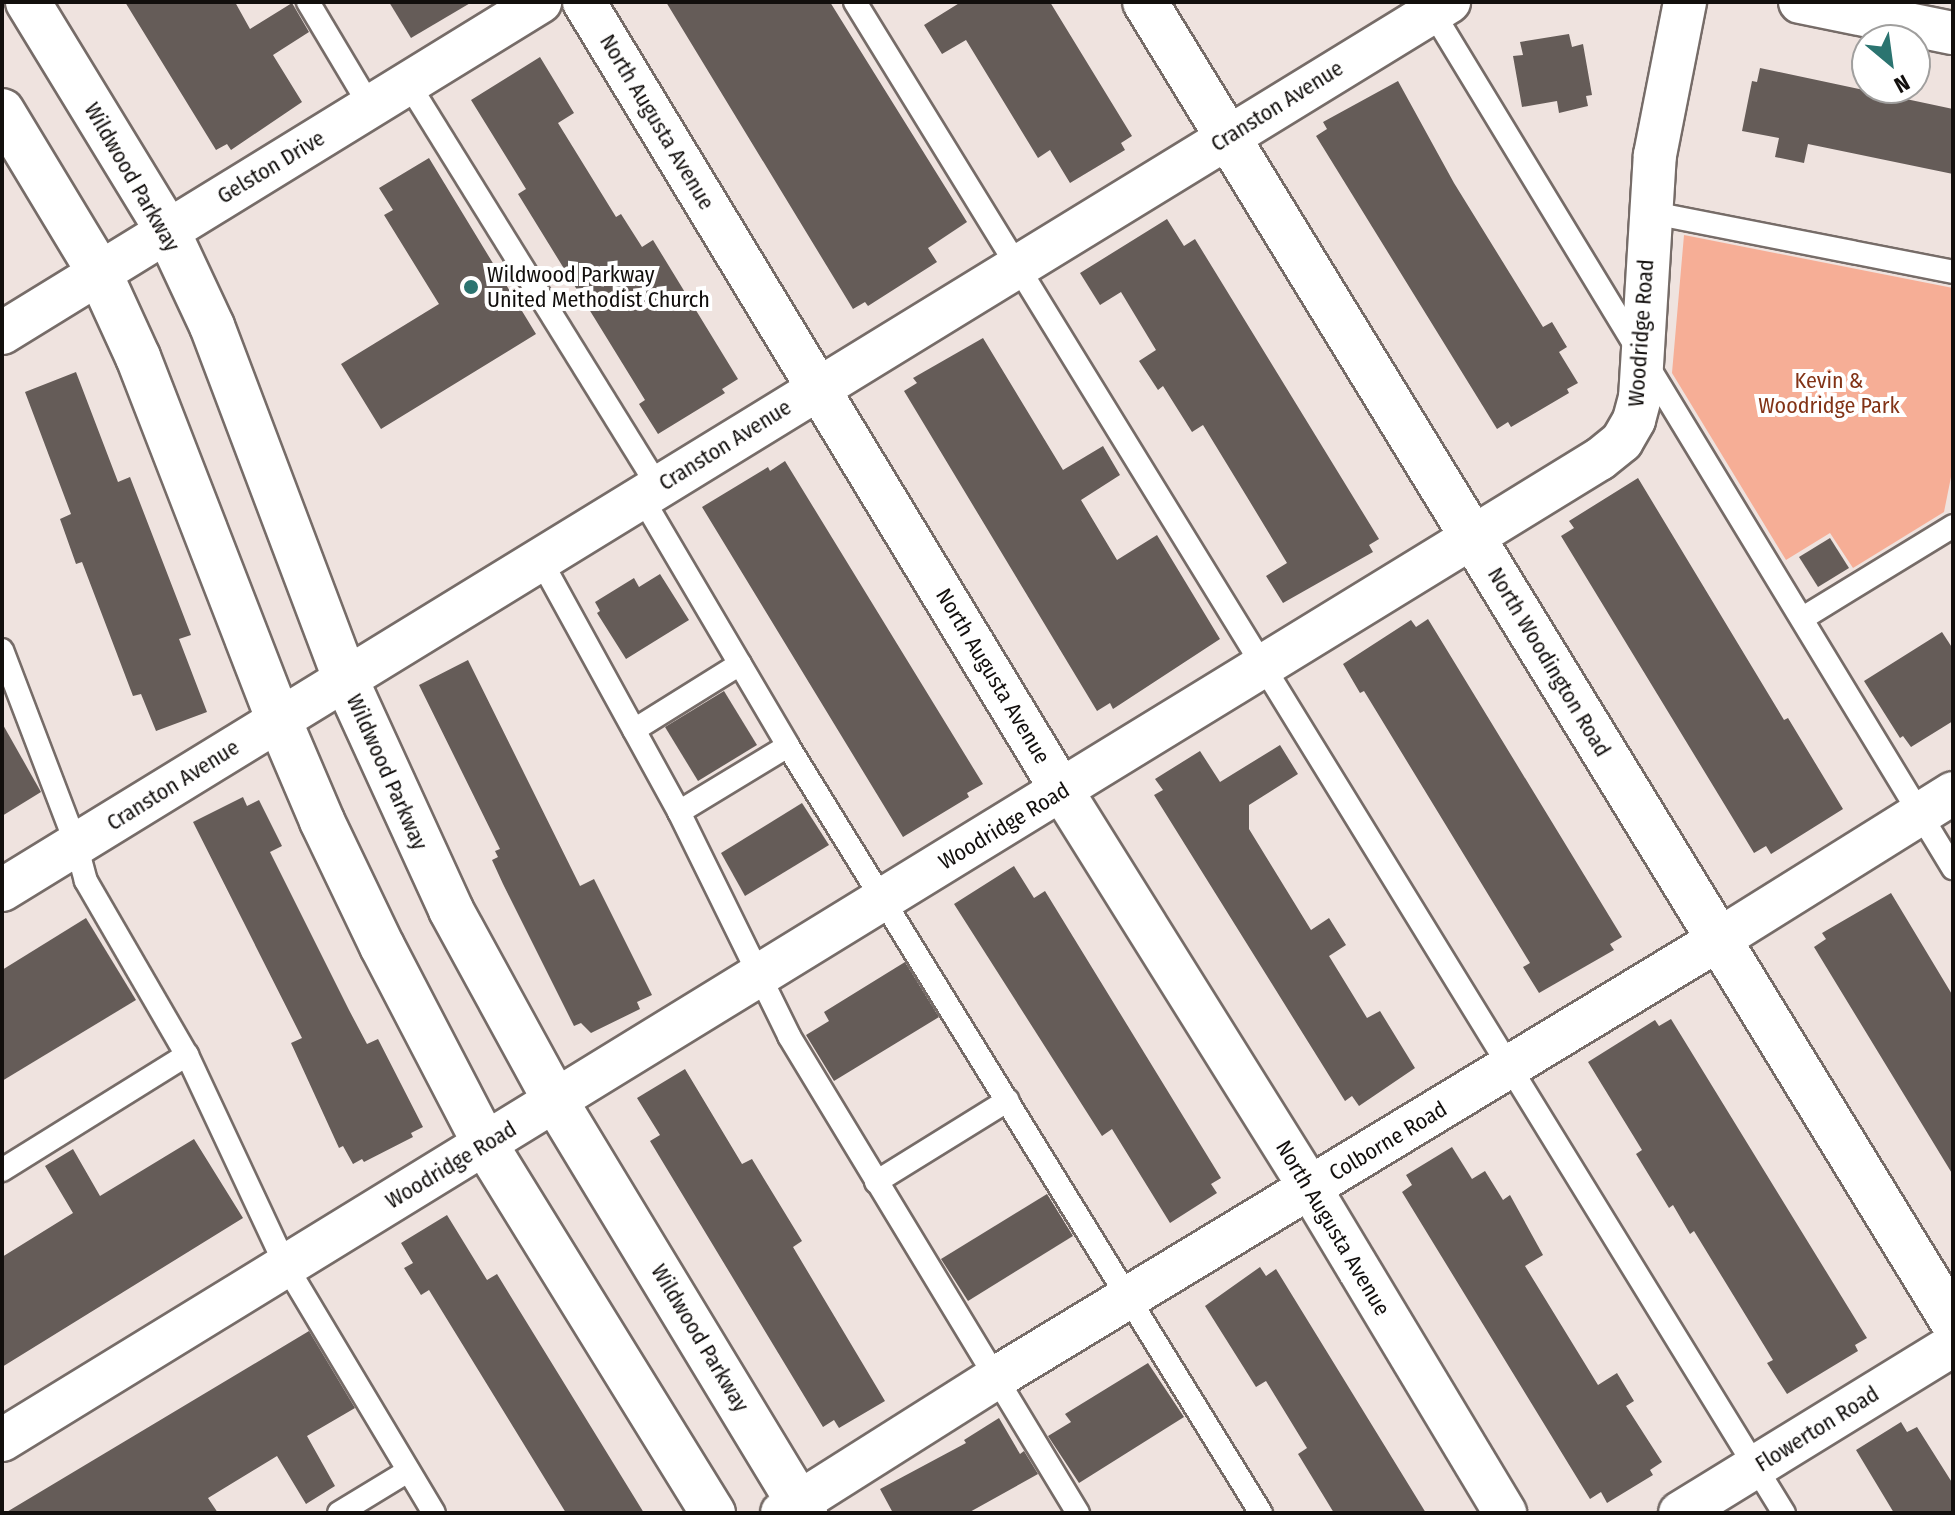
<!DOCTYPE html>
<style>
body{margin:0}
#map{position:relative;width:1955px;height:1515px;overflow:hidden;background:#efe3df;font-family:"Fira Sans Condensed",sans-serif}
div>[style]{position:absolute}
.green>*{inset:0;background:#f6ae96}
.building>*{inset:0;background:#655c58}
.roads{filter:drop-shadow(2px 0 #766c68) drop-shadow(-2px 0 #766c68) drop-shadow(0 2px #766c68) drop-shadow(0 -2px #766c68)}
.service>*{height:22px;margin:-11px;padding:0 11px;transform-origin:11px;border-radius:11px;background:#fff}
.minor>*{height:42px;margin:-21px;padding:0 21px;transform-origin:21px;border-radius:21px;background:#fff}
.tertiary>*{height:44px;margin:-22px;padding:0 22px;transform-origin:22px;border-radius:22px;background:#fff}
.dots>*{width:22px;height:22px;translate:-50% -50%;box-sizing:border-box;border:4px solid #fff;border-radius:50%}
span{translate:-50% -50%;white-space:nowrap;text-align:center;line-height:1.15;-webkit-text-stroke:8px #fff;paint-order:stroke}
.street-label{font-size:22px;color:#120f0d}
.poi-label{font-size:22px;color:#120f0d}
.left{translate:0 -50%;text-align:left}
.park-label{font-size:22px;color:#823316}
.frame{position:absolute;inset:0;border:4px solid #120f0d;pointer-events:none}
.north{position:absolute;left:1851px;top:24px;width:80px;height:80px;box-sizing:border-box;background:#fff;border:2px solid #a09f9e;border-radius:50%;rotate:151deg;font-size:22px;font-weight:700;line-height:32px;text-align:center;color:#120f0d}
.north::after{content:'';display:block;margin:auto;width:28px;height:36px;background:#2b7470;clip-path:polygon(50% 0,100% 100%,50% 72%,0 100%)}
</style>
<div id="map">
<div class="green">
<div style="clip-path:polygon(1684px 235px,1953px 288px,1953px 467px,1944px 512px,1853px 568px,1830px 533px,1786px 560px,1672px 373px)"></div>
</div>
<div class="building">
<div style="clip-path:polygon(125px 2px,235px 2px,250px 29px,292px 3px,309px 32px,273px 55px,302px 102px,231px 150px,227px 144px,216px 150px)"></div>
<div style="clip-path:polygon(389px 2px,472px 2px,411px 38px)"></div>
<div style="clip-path:polygon(666px 2px,830px 2px,967px 222px,928px 248px,937px 262px,868px 306px,865px 302px,853px 309px)"></div>
<div style="clip-path:polygon(961px 2px,1050px 2px,1132px 136px,1121px 143px,1125px 150px,1070px 183px,1050px 150px,1038px 158px,966px 40px,942px 54px,924px 25px)"></div>
<div style="clip-path:polygon(1569px 34px,1572px 47px,1583px 44px,1592px 95px,1586px 96px,1588px 106px,1559px 113px,1557px 101px,1522px 107px,1513px 56px,1523px 55px,1520px 42px)"></div>
<div style="clip-path:polygon(540px 57px,574px 113px,558px 123px,579px 157px,616px 217px,621px 214px,642px 247px,653px 240px,738px 379px,722px 389px,725px 393px,658px 434px,639px 404px,645px 400px,518px 194px,526px 189px,471px 100px)"></div>
<div style="clip-path:polygon(1760px 68px,1953px 109px,1953px 174px,1808px 144px,1804px 163px,1775px 157px,1779px 138px,1742px 131px,1752px 81px,1757px 82px)"></div>
<div style="clip-path:polygon(1398px 81px,1454px 183px,1543px 327px,1552px 322px,1567px 347px,1559px 352px,1578px 383px,1567px 389px,1569px 393px,1511px 427px,1508px 422px,1497px 429px,1316px 136px,1327px 129px,1323px 122px)"></div>
<div style="clip-path:polygon(429px 158px,536px 334px,381px 429px,341px 364px,439px 304px,384px 215px,393px 210px,379px 188px)"></div>
<div style="clip-path:polygon(1167px 219px,1184px 246px,1195px 239px,1379px 539px,1369px 545px,1373px 552px,1283px 603px,1266px 576px,1287px 563px,1247px 497px,1203px 425px,1192px 432px,1163px 386px,1158px 390px,1139px 361px,1156px 350px,1121px 292px,1100px 305px,1080px 273px)"></div>
<div style="clip-path:polygon(983px 338px,1063px 470px,1103px 446px,1120px 475px,1081px 500px,1117px 560px,1157px 535px,1220px 639px,1113px 709px,1110px 703px,1097px 711px,904px 391px,917px 383px,913px 378px)"></div>
<div style="clip-path:polygon(76px 372px,118px 482px,130px 477px,191px 635px,179px 639px,207px 712px,156px 731px,141px 694px,133px 696px,82px 562px,76px 564px,60px 519px,71px 514px,25px 392px)"></div>
<div style="clip-path:polygon(785px 461px,983px 784px,967px 793px,969px 797px,903px 837px,702px 507px,768px 467px,770px 471px)"></div>
<div style="clip-path:polygon(1638px 478px,1784px 720px,1788px 718px,1843px 809px,1771px 854px,1766px 846px,1754px 853px,1561px 536px,1574px 528px,1569px 521px)"></div>
<div style="clip-path:polygon(1830px 538px,1849px 568px,1818px 587px,1799px 557px)"></div>
<div style="clip-path:polygon(660px 574px,689px 620px,626px 659px,597px 613px,600px 611px,595px 602px,634px 578px,639px 587px)"></div>
<div style="clip-path:polygon(1428px 619px,1622px 937px,1610px 944px,1614px 950px,1539px 993px,1523px 967px,1530px 963px,1364px 691px,1360px 693px,1343px 664px,1411px 620px,1416px 627px)"></div>
<div style="clip-path:polygon(1942px 632px,1953px 649px,1953px 721px,1911px 747px,1903px 736px,1900px 738px,1864px 681px)"></div>
<div style="clip-path:polygon(468px 660px,580px 886px,594px 879px,652px 995px,637px 1002px,640px 1009px,591px 1033px,581px 1023px,574px 1026px,503px 884px,492px 860px,498px 857px,495px 851px,500px 849px,419px 685px)"></div>
<div style="clip-path:polygon(724px 691px,757px 745px,698px 781px,665px 727px)"></div>
<div style="clip-path:polygon(2px 723px,41px 792px,2px 816px)"></div>
<div style="clip-path:polygon(1280px 745px,1298px 774px,1249px 805px,1249px 829px,1311px 930px,1329px 918px,1346px 945px,1329px 956px,1367px 1018px,1380px 1011px,1415px 1068px,1359px 1106px,1352px 1096px,1345px 1101px,1154px 795px,1163px 790px,1155px 779px,1200px 751px,1220px 782px)"></div>
<div style="clip-path:polygon(243px 797px,247px 806px,259px 800px,282px 846px,270px 852px,349px 1010px,367px 1044px,378px 1039px,423px 1127px,411px 1133px,413px 1137px,364px 1162px,362px 1159px,353px 1164px,343px 1146px,339px 1148px,291px 1043px,302px 1038px,193px 822px)"></div>
<div style="clip-path:polygon(802px 803px,829px 845px,745px 896px,721px 853px)"></div>
<div style="clip-path:polygon(1014px 866px,1034px 898px,1045px 891px,1221px 1178px,1211px 1184px,1217px 1193px,1170px 1223px,1112px 1129px,1102px 1136px,954px 904px)"></div>
<div style="clip-path:polygon(1891px 893px,1953px 996px,1953px 1175px,1814px 947px,1826px 939px,1822px 933px)"></div>
<div style="clip-path:polygon(86px 918px,136px 1000px,2px 1081px,2px 970px)"></div>
<div style="clip-path:polygon(905px 962px,939px 1017px,834px 1081px,806px 1035px,829px 1021px,824px 1012px)"></div>
<div style="clip-path:polygon(1671px 1019px,1867px 1338px,1855px 1345px,1858px 1351px,1787px 1394px,1767px 1363px,1773px 1360px,1694px 1231px,1690px 1234px,1673px 1205px,1669px 1208px,1636px 1154px,1642px 1150px,1588px 1062px,1655px 1020px,1659px 1026px)"></div>
<div style="clip-path:polygon(685px 1069px,742px 1164px,752px 1159px,802px 1241px,793px 1247px,885px 1401px,839px 1428px,834px 1420px,823px 1427px,650px 1141px,660px 1135px,637px 1098px)"></div>
<div style="clip-path:polygon(194px 1139px,243px 1218px,2px 1367px,2px 1257px,73px 1213px,45px 1166px,73px 1149px,100px 1196px)"></div>
<div style="clip-path:polygon(1452px 1147px,1472px 1179px,1485px 1171px,1503px 1200px,1510px 1195px,1543px 1255px,1525px 1266px,1598px 1385px,1617px 1373px,1634px 1401px,1626px 1406px,1662px 1462px,1650px 1470px,1653px 1475px,1607px 1503px,1601px 1492px,1590px 1499px,1402px 1192px,1412px 1185px,1406px 1175px)"></div>
<div style="clip-path:polygon(1047px 1194px,1073px 1236px,968px 1301px,941px 1259px)"></div>
<div style="clip-path:polygon(447px 1215px,487px 1280px,497px 1274px,644px 1513px,566px 1513px,429px 1290px,421px 1295px,404px 1268px,413px 1263px,401px 1243px)"></div>
<div style="clip-path:polygon(1260px 1267px,1266px 1276px,1276px 1269px,1426px 1513px,1334px 1513px,1298px 1454px,1307px 1448px,1266px 1381px,1256px 1387px,1205px 1306px)"></div>
<div style="clip-path:polygon(309px 1331px,355px 1408px,307px 1436px,335px 1486px,306px 1504px,277px 1456px,208px 1498px,218px 1513px,5px 1513px)"></div>
<div style="clip-path:polygon(1148px 1363px,1184px 1417px,1079px 1483px,1048px 1436px,1071px 1422px,1065px 1414px)"></div>
<div style="clip-path:polygon(999px 1418px,1020px 1454px,1024px 1451px,1038px 1474px,968px 1513px,893px 1513px,880px 1489px,966px 1443px,964px 1440px)"></div>
<div style="clip-path:polygon(1901px 1422px,1907px 1432px,1917px 1427px,1953px 1484px,1953px 1513px,1894px 1513px,1856px 1450px)"></div>
</div>
<div class="roads">
<div class="service">
<div style="left:308px;top:2px;width:121px;rotate:59.2deg"></div>
<div style="left:855px;top:2px;width:1774px;rotate:58.42deg"></div>
<div style="left:1429px;top:6px;width:1009px;rotate:58.71deg"></div>
<div style="left:408px;top:83px;width:474px;rotate:58.2deg"></div>
<div style="left:1648px;top:212px;width:311px;rotate:11.1deg"></div>
<div style="left:641px;top:496px;width:290px;rotate:59.5deg"></div>
<div style="left:788px;top:746px;width:901px;rotate:58.34deg"></div>
<div style="left:540px;top:559px;width:289px;rotate:61.2deg"></div>
<div style="left:679px;top:812px;width:250px;rotate:63.8deg"></div>
<div style="left:789px;top:1036px;width:558px;rotate:58.79deg"></div>
<div style="left:1803px;top:618px;width:176px;rotate:-31.5deg"></div>
<div style="left:2px;top:650px;width:208px;rotate:69.1deg"></div>
<div style="left:76px;top:844px;width:38px;rotate:75deg"></div>
<div style="left:86px;top:881px;width:201px;rotate:59.9deg"></div>
<div style="left:187px;top:1055px;width:231px;rotate:64.9deg"></div>
<div style="left:285px;top:1264px;width:290px;rotate:59.1deg"></div>
<div style="left:634px;top:730px;width:125px;rotate:-31.9deg"></div>
<div style="left:679px;top:812px;width:127px;rotate:-31.2deg"></div>
<div style="left:2px;top:1170px;width:218px;rotate:-31.9deg"></div>
<div style="left:876px;top:1182px;width:155px;rotate:-31.8deg"></div>
<div style="left:339px;top:1513px;width:81px;rotate:-31.3deg"></div>
</div>
<div class="minor">
<div style="left:584px;top:2px;width:922px;rotate:58.79deg"></div>
<div style="left:1062px;top:791px;width:468px;rotate:58deg"></div>
<div style="left:1310px;top:1188px;width:379px;rotate:59deg"></div>
<div style="left:1800px;top:2px;width:156px;rotate:11.5deg"></div>
<div style="left:2px;top:333px;width:632px;rotate:-31.6deg"></div>
<div style="left:2px;top:890px;width:1698px;rotate:-31.54deg"></div>
<div style="left:2px;top:1440px;width:1875px;rotate:-31.55deg"></div>
<div style="left:1600px;top:459px;width:28px;rotate:-39deg"></div>
<div style="left:1622px;top:441px;width:24px;rotate:-60deg"></div>
<div style="left:1634px;top:420px;width:23px;rotate:-75deg"></div>
<div style="left:1640px;top:398px;width:243px;rotate:-86.5deg"></div>
<div style="left:1655px;top:155px;width:156px;rotate:-78.9deg"></div>
<div style="left:782px;top:1513px;width:254px;rotate:-32.3deg"></div>
<div style="left:997px;top:1377px;width:843px;rotate:-31.22deg"></div>
<div style="left:1718px;top:940px;width:277px;rotate:-32deg"></div>
<div style="left:1680px;top:1513px;width:321px;rotate:-31.6deg"></div>
</div>
<div class="tertiary">
<div style="left:28px;top:2px;width:267px;rotate:58.6deg"></div>
<div style="left:167px;top:230px;width:106px;rotate:64.9deg"></div>
<div style="left:212px;top:326px;width:376px;rotate:69.3deg"></div>
<div style="left:345px;top:678px;width:255px;rotate:65.4deg"></div>
<div style="left:451px;top:910px;width:219px;rotate:61.3deg"></div>
<div style="left:556px;top:1102px;width:481px;rotate:58.8deg"></div>
<div style="left:1145px;top:2px;width:1548px;rotate:58.53deg"></div>
<div style="left:2px;top:111px;width:188px;rotate:58.9deg"></div>
<div style="left:99px;top:272px;width:94px;rotate:65.4deg"></div>
<div style="left:138px;top:357px;width:389px;rotate:68.8deg"></div>
<div style="left:279px;top:720px;width:110px;rotate:66.9deg"></div>
<div style="left:322px;top:821px;width:139px;rotate:64.4deg"></div>
<div style="left:382px;top:946px;width:223px;rotate:62.5deg"></div>
<div style="left:485px;top:1144px;width:434px;rotate:58.3deg"></div>
</div>
</div>
<div class="dots">
<div style="left:471px;top:287px;background:#2b7470"></div>
</div>
<div class="street-label">
<span style="left:1277px;top:106px;rotate:-32deg">Cranston Avenue</span>
<span style="left:657px;top:122px;rotate:59deg">North Augusta Avenue</span>
<span style="left:271px;top:167px;rotate:-31deg">Gelston Drive</span>
<span style="left:132px;top:177px;rotate:60deg">Wildwood Parkway</span>
<span style="left:1641px;top:333px;rotate:-86deg">Woodridge Road</span>
<span style="left:725px;top:445px;rotate:-32deg">Cranston Avenue</span>
<span style="left:1549px;top:662px;rotate:59deg">North Woodington Road</span>
<span style="left:993px;top:676px;rotate:59deg">North Augusta Avenue</span>
<span style="left:387px;top:772px;rotate:66deg">Wildwood Parkway</span>
<span style="left:173px;top:785px;rotate:-32deg">Cranston Avenue</span>
<span style="left:1004px;top:826px;rotate:-31deg">Woodridge Road</span>
<span style="left:1388px;top:1141px;rotate:-31deg">Colborne Road</span>
<span style="left:451px;top:1165px;rotate:-31deg">Woodridge Road</span>
<span style="left:1333px;top:1228px;rotate:59deg">North Augusta Avenue</span>
<span style="left:700px;top:1338px;rotate:59deg">Wildwood Parkway</span>
<span style="left:1817px;top:1429px;rotate:-32deg">Flowerton Road</span>
</div>
<div class="poi-label">
<span class="left" style="left:487px;top:287px">Wildwood Parkway<br>United Methodist Church</span>
</div>
<div class="park-label">
<span style="left:1829px;top:393px">Kevin &amp;<br>Woodridge Park</span>
</div>
<div class="frame"></div>
<div class="north">N</div>
</div>
